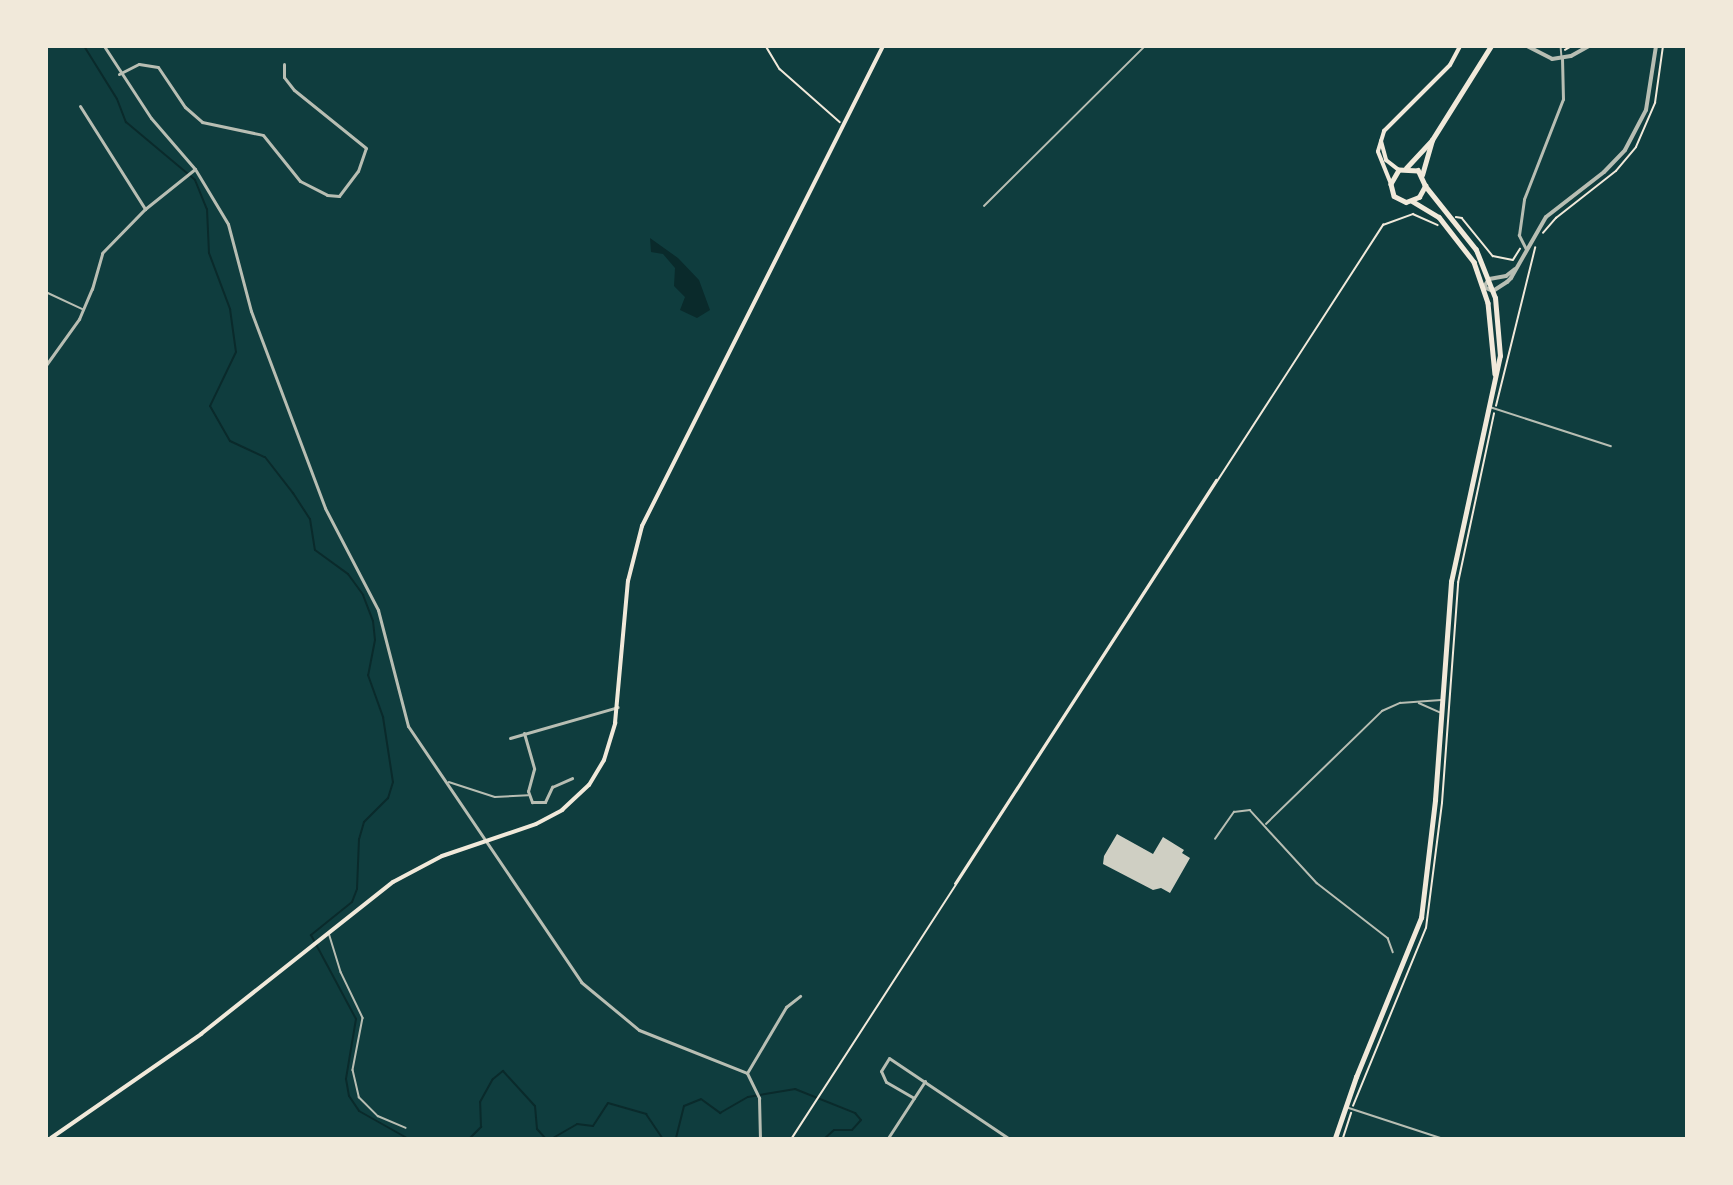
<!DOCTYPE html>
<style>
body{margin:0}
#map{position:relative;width:1733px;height:1185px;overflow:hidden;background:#0f3d3e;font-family:"Nunito Sans",sans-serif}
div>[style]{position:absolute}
.water>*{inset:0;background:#0a2a2b}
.stream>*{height:2px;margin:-1px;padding:0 1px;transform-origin:1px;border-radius:1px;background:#0a2a2b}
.building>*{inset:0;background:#cfcfc3}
.path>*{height:1.5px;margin:-0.75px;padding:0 0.75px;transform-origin:0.75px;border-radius:0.75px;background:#f1e9da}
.service>*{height:1.5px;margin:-0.75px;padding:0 0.75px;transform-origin:0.75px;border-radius:0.75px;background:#b8beb3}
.minor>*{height:3px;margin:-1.5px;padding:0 1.5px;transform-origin:1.5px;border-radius:1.5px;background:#b8beb3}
.tertiary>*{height:4px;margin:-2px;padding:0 2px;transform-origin:2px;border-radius:2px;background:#b8beb3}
.secondary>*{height:4px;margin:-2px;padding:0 2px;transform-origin:2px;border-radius:2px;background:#f1e9da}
.primary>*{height:4.5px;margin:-2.25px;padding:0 2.25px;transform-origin:2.25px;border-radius:2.25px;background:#f1e9da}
span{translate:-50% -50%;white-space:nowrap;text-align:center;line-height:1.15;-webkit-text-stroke:5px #f1e9da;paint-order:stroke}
.frame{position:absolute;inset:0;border:48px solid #f1e9da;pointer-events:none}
</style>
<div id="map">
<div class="water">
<div style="clip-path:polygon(650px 238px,678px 258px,699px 280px,710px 310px,697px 318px,680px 310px,685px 297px,674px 286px,675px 268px,663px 254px,651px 252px)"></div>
</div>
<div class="stream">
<div style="left:84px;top:46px;width:62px;rotate:58.1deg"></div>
<div style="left:117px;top:99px;width:25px;rotate:69deg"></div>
<div style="left:126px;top:122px;width:90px;rotate:40deg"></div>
<div style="left:195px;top:180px;width:31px;rotate:68deg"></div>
<div style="left:207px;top:209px;width:44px;rotate:87.4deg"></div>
<div style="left:209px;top:253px;width:60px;rotate:69.4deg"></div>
<div style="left:230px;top:309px;width:43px;rotate:82.1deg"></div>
<div style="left:236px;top:352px;width:60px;rotate:115.7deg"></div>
<div style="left:210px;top:406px;width:40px;rotate:60.3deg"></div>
<div style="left:230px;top:441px;width:38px;rotate:25deg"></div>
<div style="left:265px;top:457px;width:46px;rotate:52.1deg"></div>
<div style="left:293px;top:493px;width:31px;rotate:57deg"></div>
<div style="left:310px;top:519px;width:31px;rotate:81deg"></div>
<div style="left:315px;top:550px;width:41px;rotate:36deg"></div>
<div style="left:348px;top:574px;width:26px;rotate:54deg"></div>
<div style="left:363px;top:595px;width:28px;rotate:69deg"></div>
<div style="left:373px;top:621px;width:19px;rotate:84deg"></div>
<div style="left:375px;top:640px;width:36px;rotate:101deg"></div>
<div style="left:368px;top:675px;width:45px;rotate:70.3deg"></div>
<div style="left:383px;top:717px;width:66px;rotate:81.3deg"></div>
<div style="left:393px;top:782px;width:17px;rotate:107deg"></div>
<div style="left:388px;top:798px;width:34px;rotate:135deg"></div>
<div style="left:364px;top:822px;width:18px;rotate:106deg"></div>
<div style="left:359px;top:839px;width:50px;rotate:92.3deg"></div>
<div style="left:357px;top:889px;width:14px;rotate:111deg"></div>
<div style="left:352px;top:902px;width:53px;rotate:141.2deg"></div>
<div style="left:311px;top:935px;width:95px;rotate:61.8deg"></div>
<div style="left:356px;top:1019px;width:61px;rotate:99.5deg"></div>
<div style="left:346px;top:1079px;width:17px;rotate:80deg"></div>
<div style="left:349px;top:1096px;width:18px;rotate:56deg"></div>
<div style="left:359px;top:1111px;width:55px;rotate:29.4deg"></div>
<div style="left:470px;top:1138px;width:16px;rotate:-45deg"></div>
<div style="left:481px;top:1127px;width:25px;rotate:-92deg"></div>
<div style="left:480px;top:1102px;width:26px;rotate:-61deg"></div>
<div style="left:493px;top:1079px;width:13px;rotate:-39deg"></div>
<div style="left:503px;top:1071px;width:47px;rotate:47.6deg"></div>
<div style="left:535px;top:1106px;width:23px;rotate:85deg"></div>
<div style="left:537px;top:1129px;width:12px;rotate:48deg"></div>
<div style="left:553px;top:1138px;width:28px;rotate:-30deg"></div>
<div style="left:577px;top:1124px;width:16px;rotate:7deg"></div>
<div style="left:593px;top:1126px;width:27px;rotate:-57deg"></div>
<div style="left:608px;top:1103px;width:40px;rotate:16deg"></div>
<div style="left:646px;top:1114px;width:29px;rotate:56deg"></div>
<div style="left:676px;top:1138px;width:33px;rotate:-76deg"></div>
<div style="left:684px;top:1106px;width:18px;rotate:-22deg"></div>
<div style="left:701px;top:1099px;width:24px;rotate:36deg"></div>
<div style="left:720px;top:1113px;width:32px;rotate:-30deg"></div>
<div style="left:748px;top:1097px;width:48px;rotate:-9.7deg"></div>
<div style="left:795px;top:1089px;width:65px;rotate:21.8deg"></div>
<div style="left:855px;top:1113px;width:9px;rotate:49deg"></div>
<div style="left:861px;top:1120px;width:13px;rotate:132deg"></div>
<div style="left:852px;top:1130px;width:18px;rotate:180deg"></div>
<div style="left:834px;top:1130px;width:12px;rotate:138deg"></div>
</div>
<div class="building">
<div style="clip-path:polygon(1117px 834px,1153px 854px,1163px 837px,1184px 850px,1182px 853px,1190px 858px,1170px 893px,1161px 888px,1153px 890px,1103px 864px,1104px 856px)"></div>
</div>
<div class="path">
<div style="left:766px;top:46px;width:27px;rotate:59deg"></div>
<div style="left:780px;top:69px;width:80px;rotate:41.5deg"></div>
<div style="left:1565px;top:50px;width:8px;rotate:-30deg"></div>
<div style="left:1456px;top:217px;width:6px;rotate:9deg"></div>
<div style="left:1462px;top:218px;width:49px;rotate:50.8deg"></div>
<div style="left:1493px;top:256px;width:20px;rotate:11deg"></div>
<div style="left:1513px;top:260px;width:13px;rotate:-58deg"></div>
<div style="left:1543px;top:233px;width:20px;rotate:-49deg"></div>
<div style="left:1556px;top:218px;width:76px;rotate:-38.1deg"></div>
<div style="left:1616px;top:171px;width:31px;rotate:-50deg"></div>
<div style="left:1636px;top:147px;width:48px;rotate:-66.6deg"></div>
<div style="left:1655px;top:103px;width:58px;rotate:-82deg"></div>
<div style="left:1496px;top:406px;width:163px;rotate:-76.1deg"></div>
<div style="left:955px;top:884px;width:481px;rotate:-57.1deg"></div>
<div style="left:1353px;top:1106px;width:192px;rotate:-67.7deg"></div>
<div style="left:1426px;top:928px;width:126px;rotate:-82.7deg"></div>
<div style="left:1442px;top:803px;width:221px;rotate:-85.8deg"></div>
<div style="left:1458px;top:583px;width:173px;rotate:-78deg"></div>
<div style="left:792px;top:1138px;width:1088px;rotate:-57.08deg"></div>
<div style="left:1383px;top:225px;width:32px;rotate:-20deg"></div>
<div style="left:1413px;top:214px;width:27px;rotate:24deg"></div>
<div style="left:1343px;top:1138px;width:26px;rotate:-72deg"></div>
</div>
<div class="service">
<div style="left:1561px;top:46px;width:12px;rotate:85deg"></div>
<div style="left:984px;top:206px;width:227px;rotate:-44.8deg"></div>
<div style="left:46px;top:292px;width:40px;rotate:25deg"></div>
<div style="left:1490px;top:407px;width:127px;rotate:17.9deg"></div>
<div style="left:1419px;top:703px;width:22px;rotate:24deg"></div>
<div style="left:449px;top:782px;width:48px;rotate:18.1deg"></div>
<div style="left:495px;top:797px;width:33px;rotate:-3deg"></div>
<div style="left:1266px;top:824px;width:162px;rotate:-44.2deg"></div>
<div style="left:1382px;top:711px;width:20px;rotate:-24deg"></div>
<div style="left:1400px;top:703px;width:41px;rotate:-4.2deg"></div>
<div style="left:1215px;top:839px;width:33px;rotate:-55deg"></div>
<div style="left:1234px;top:812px;width:16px;rotate:-7deg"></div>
<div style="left:1250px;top:810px;width:99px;rotate:47.5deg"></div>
<div style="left:1317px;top:883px;width:90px;rotate:37.8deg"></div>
<div style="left:1388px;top:938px;width:15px;rotate:70deg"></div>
<div style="left:329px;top:933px;width:41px;rotate:72.9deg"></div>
<div style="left:341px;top:972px;width:51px;rotate:64.4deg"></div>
<div style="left:363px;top:1018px;width:53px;rotate:100.9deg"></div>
<div style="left:353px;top:1070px;width:28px;rotate:77deg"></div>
<div style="left:359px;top:1097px;width:27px;rotate:45deg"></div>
<div style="left:378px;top:1116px;width:30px;rotate:23deg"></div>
<div style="left:1346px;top:1107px;width:100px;rotate:18.1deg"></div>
</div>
<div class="minor">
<div style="left:104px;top:46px;width:86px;rotate:56.9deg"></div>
<div style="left:151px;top:118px;width:67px;rotate:49.2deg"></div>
<div style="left:195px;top:169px;width:64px;rotate:59deg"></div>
<div style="left:228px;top:224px;width:90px;rotate:75.2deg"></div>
<div style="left:251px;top:311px;width:210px;rotate:69.4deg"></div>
<div style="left:325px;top:508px;width:115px;rotate:62.5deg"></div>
<div style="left:378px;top:610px;width:120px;rotate:75.5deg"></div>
<div style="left:408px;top:726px;width:309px;rotate:55.9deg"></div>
<div style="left:581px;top:982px;width:75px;rotate:39.6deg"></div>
<div style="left:639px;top:1030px;width:116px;rotate:21.7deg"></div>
<div style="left:747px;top:1073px;width:28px;rotate:64deg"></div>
<div style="left:759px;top:1098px;width:40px;rotate:88.6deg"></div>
<div style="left:119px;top:74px;width:22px;rotate:-27deg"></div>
<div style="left:139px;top:64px;width:19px;rotate:9deg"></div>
<div style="left:158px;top:67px;width:48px;rotate:56deg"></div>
<div style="left:185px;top:107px;width:23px;rotate:41deg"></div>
<div style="left:202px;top:122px;width:62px;rotate:12deg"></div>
<div style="left:263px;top:135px;width:59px;rotate:51.2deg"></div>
<div style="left:300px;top:181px;width:30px;rotate:27deg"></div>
<div style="left:327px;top:195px;width:12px;rotate:5deg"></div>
<div style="left:339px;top:196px;width:31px;rotate:-53deg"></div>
<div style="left:358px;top:171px;width:24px;rotate:-71deg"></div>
<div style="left:366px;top:148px;width:92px;rotate:-141.1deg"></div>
<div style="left:294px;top:90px;width:16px;rotate:-128deg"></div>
<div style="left:284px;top:77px;width:13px;rotate:-90deg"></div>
<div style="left:80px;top:106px;width:122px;rotate:57.7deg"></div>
<div style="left:1526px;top:249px;width:16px;rotate:-117deg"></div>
<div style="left:1519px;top:235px;width:36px;rotate:-82deg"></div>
<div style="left:1524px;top:199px;width:107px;rotate:-68.7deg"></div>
<div style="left:1563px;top:99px;width:40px;rotate:-91.4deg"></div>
<div style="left:46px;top:365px;width:57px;rotate:-54.3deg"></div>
<div style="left:79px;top:319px;width:33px;rotate:-67deg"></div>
<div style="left:92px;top:289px;width:37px;rotate:-74deg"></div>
<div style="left:102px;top:253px;width:62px;rotate:-45.7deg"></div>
<div style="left:145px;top:209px;width:64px;rotate:-38.7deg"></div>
<div style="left:524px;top:733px;width:37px;rotate:74deg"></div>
<div style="left:534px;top:769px;width:23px;rotate:105deg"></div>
<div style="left:528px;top:791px;width:12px;rotate:70deg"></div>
<div style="left:532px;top:802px;width:13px"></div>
<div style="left:545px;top:802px;width:17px;rotate:-65deg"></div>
<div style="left:552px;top:787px;width:22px;rotate:-24deg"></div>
<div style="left:510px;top:738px;width:112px;rotate:-16deg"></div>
<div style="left:747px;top:1073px;width:77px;rotate:-59.4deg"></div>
<div style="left:786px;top:1007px;width:18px;rotate:-38deg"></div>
<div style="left:914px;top:1098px;width:32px;rotate:-150deg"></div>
<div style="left:886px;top:1082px;width:12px;rotate:-114deg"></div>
<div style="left:881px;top:1071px;width:15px;rotate:-58deg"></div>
<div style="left:889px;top:1058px;width:143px;rotate:33.9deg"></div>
<div style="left:888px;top:1138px;width:68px;rotate:-57deg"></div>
</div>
<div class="tertiary">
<div style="left:1527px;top:46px;width:28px;rotate:27deg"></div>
<div style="left:1552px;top:59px;width:19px;rotate:-9deg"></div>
<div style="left:1571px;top:56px;width:21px;rotate:-29deg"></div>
<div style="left:1515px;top:269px;width:11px;rotate:142deg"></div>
<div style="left:1506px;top:276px;width:17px;rotate:170deg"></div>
<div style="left:1489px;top:279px;width:9px;rotate:122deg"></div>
<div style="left:1484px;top:287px;width:10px;rotate:24deg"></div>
<div style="left:1493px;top:291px;width:17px;rotate:-33deg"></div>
<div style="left:1507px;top:282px;width:6px;rotate:-45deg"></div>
<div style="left:1511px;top:278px;width:70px;rotate:-60.2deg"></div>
<div style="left:1546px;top:217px;width:73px;rotate:-37.8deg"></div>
<div style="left:1604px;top:172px;width:30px;rotate:-46deg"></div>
<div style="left:1625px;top:150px;width:45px;rotate:-62.3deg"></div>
<div style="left:1646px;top:110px;width:65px;rotate:-81.1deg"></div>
</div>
<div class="secondary">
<div style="left:1381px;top:141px;width:20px;rotate:75deg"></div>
<div style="left:1386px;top:160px;width:16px;rotate:38deg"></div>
<div style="left:1391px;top:184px;width:35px;rotate:-112deg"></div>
<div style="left:1378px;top:151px;width:21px;rotate:-73deg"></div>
<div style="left:1384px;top:131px;width:93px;rotate:-45deg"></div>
<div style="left:1450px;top:65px;width:21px;rotate:-62deg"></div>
<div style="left:51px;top:1138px;width:183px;rotate:-34.7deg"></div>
<div style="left:201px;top:1034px;width:245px;rotate:-38.4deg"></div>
<div style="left:393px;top:882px;width:55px;rotate:-28deg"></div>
<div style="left:442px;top:856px;width:99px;rotate:-18.8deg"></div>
<div style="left:536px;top:824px;width:30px;rotate:-28deg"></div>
<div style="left:562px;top:810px;width:37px;rotate:-43deg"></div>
<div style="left:589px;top:785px;width:29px;rotate:-59deg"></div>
<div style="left:604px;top:760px;width:39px;rotate:-73deg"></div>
<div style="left:615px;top:723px;width:143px;rotate:-84.8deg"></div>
<div style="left:628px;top:581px;width:57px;rotate:-75.7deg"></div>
<div style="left:642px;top:526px;width:537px;rotate:-63.34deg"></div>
</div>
<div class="primary">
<div style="left:1406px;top:168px;width:38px;rotate:-47deg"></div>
<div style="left:1432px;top:140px;width:111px;rotate:-57.9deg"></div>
<div style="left:1422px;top:175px;width:36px;rotate:-74deg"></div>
<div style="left:1412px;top:201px;width:31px;rotate:31deg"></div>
<div style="left:1439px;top:217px;width:57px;rotate:52.1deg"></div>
<div style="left:1474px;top:262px;width:43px;rotate:71.1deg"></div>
<div style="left:1488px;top:303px;width:71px;rotate:84.4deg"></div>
<div style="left:1335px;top:1138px;width:65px;rotate:-71deg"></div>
<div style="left:1356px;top:1077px;width:172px;rotate:-67.8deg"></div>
<div style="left:1421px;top:918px;width:119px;rotate:-83.2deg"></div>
<div style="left:1435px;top:800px;width:219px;rotate:-85.8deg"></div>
<div style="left:1451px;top:582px;width:231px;rotate:-77.8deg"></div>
<div style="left:1500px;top:356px;width:58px;rotate:-94.9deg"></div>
<div style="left:1495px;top:298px;width:52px;rotate:-111.6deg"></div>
<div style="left:1476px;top:250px;width:82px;rotate:-128.6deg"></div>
<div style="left:1425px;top:186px;width:17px;rotate:-115deg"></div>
<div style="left:1418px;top:171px;width:19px;rotate:-177deg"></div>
<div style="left:1399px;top:170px;width:16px;rotate:120deg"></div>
<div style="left:1391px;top:184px;width:12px;rotate:76deg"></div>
<div style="left:1394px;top:196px;width:13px;rotate:27deg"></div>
<div style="left:1406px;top:202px;width:14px;rotate:-21deg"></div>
<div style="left:1419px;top:197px;width:13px;rotate:-61deg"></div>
</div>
<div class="frame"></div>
</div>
